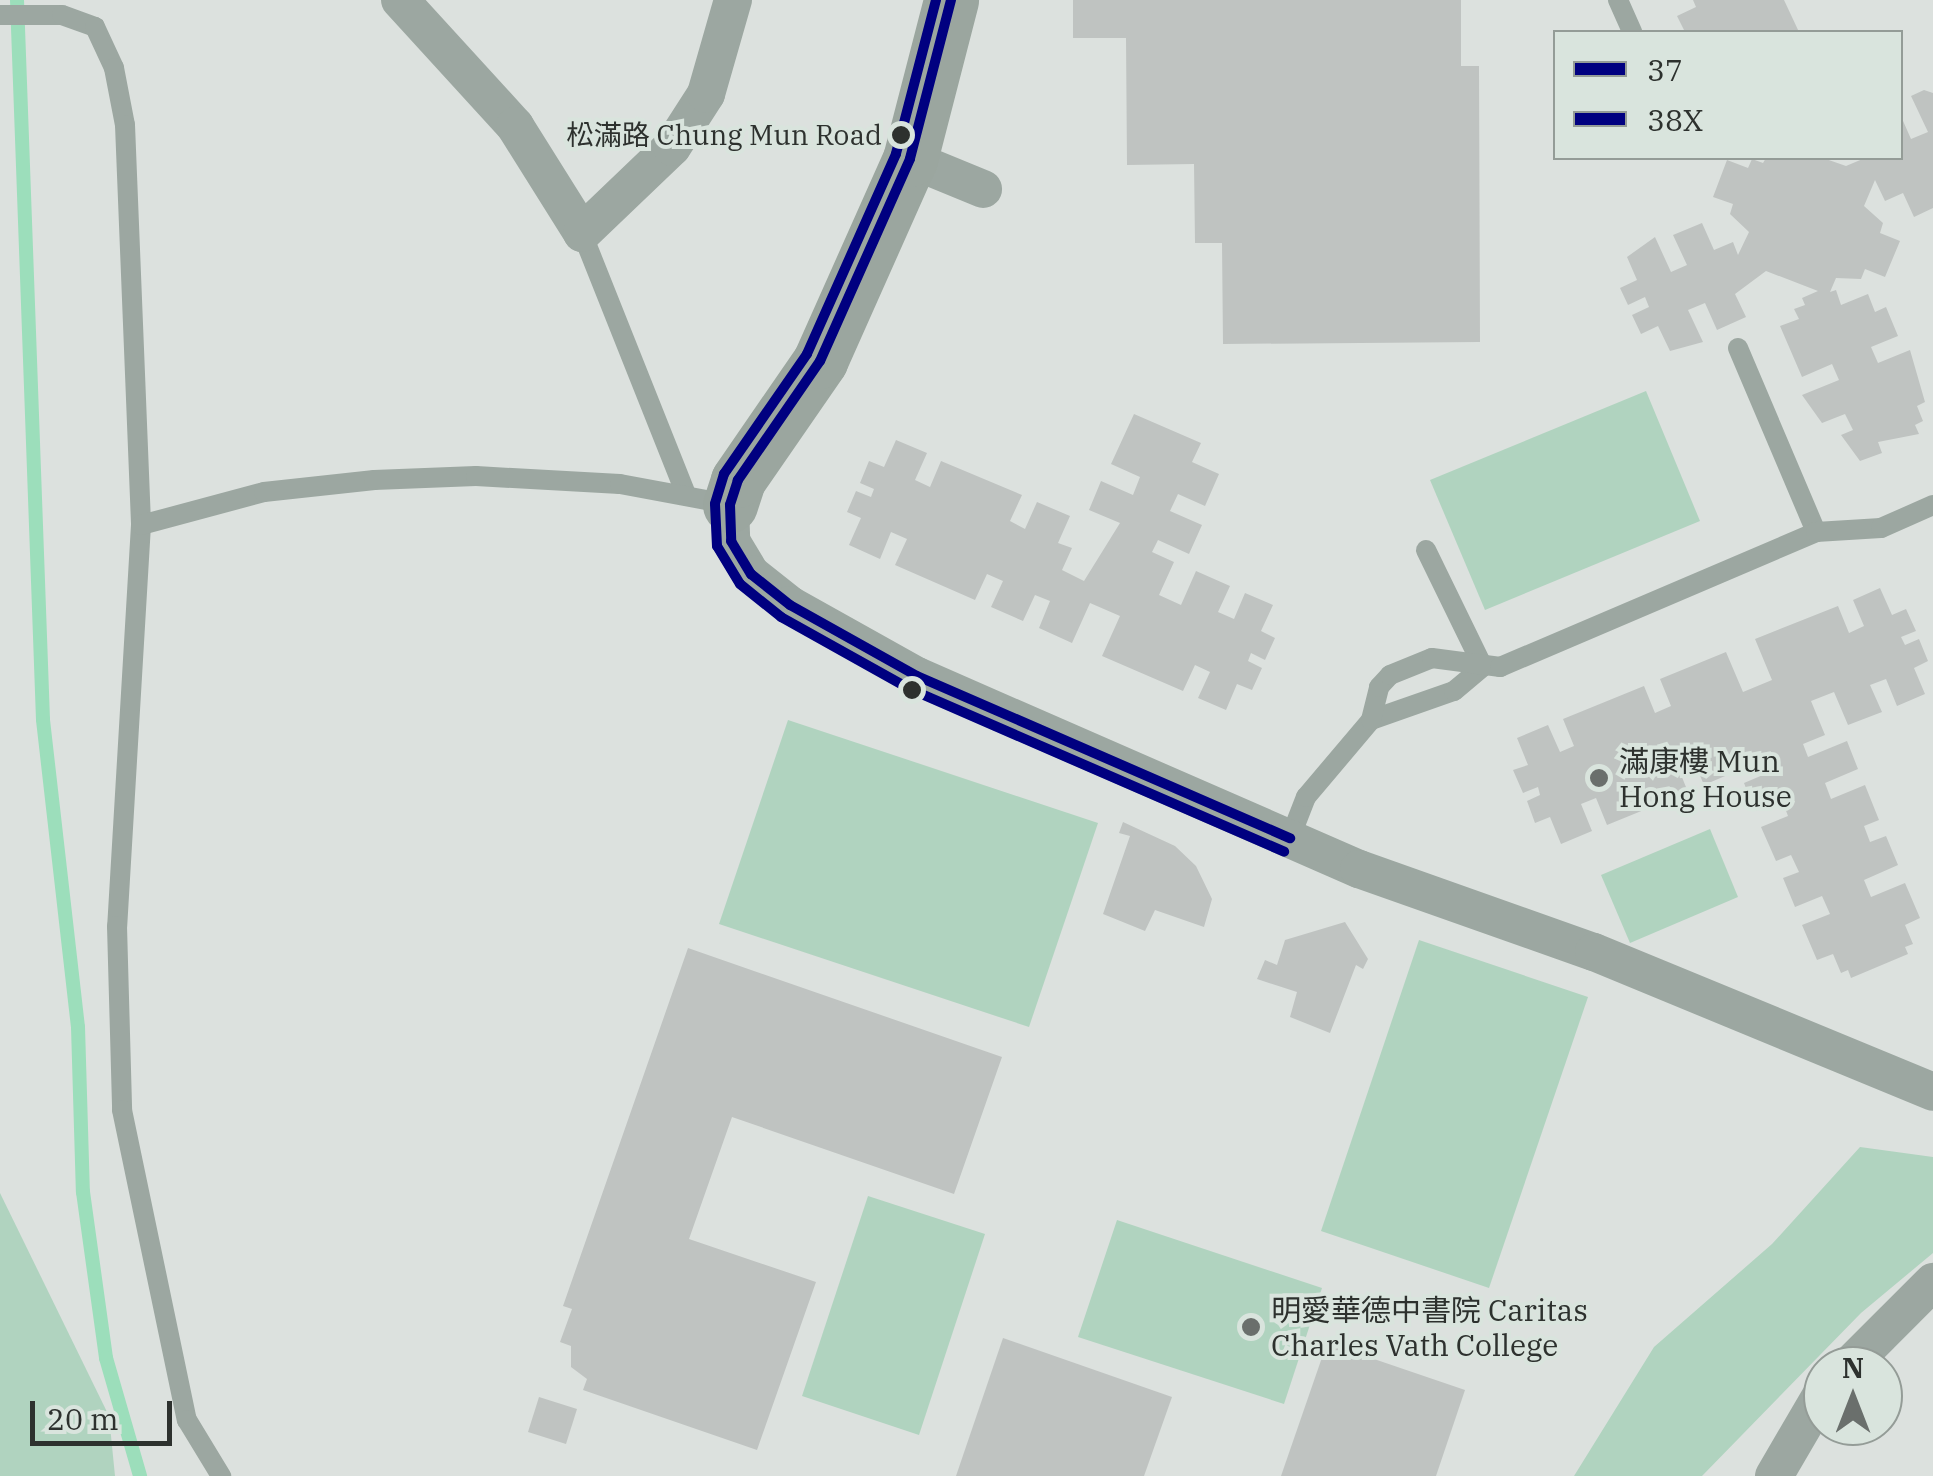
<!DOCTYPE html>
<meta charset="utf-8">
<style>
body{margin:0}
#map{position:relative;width:1933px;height:1476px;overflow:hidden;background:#dce1de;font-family:"IBM Plex Serif","Noto Sans TC",serif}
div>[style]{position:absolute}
.green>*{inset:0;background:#b0d3bf}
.stream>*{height:14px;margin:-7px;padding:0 7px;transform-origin:7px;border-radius:7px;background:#9cdebb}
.building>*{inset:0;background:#bfc3c1}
.lane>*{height:20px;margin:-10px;padding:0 10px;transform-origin:10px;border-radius:10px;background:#9ca7a1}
.street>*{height:38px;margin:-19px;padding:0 19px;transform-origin:19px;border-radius:19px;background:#9ca7a1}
.secondary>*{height:55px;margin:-27.5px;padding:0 27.5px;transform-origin:27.5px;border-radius:27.5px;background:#9ba69f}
.bus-1>*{height:10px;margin:-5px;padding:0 5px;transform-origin:5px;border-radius:5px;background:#000080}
.bus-2>*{height:10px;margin:-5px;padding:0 5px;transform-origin:5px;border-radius:5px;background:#000080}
.dots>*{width:28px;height:28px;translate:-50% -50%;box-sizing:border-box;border:5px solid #d9e4dd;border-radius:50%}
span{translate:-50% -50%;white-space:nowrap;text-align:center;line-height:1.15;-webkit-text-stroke:8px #d9e4dd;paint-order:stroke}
.bus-label{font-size:28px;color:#2d312e}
.right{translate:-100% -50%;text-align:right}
.poi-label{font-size:30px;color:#2d312e}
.left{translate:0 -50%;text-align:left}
.legend{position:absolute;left:1553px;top:30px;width:350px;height:130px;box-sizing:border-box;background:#d9e4dd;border:2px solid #949c97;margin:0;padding:12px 18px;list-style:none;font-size:30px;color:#2d312e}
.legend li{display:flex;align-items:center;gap:20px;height:50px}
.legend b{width:50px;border:2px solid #949c97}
.north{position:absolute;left:1803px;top:1346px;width:100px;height:100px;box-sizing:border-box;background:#d9e4dd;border:2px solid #949c97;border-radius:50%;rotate:0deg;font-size:28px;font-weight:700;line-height:40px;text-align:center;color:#2d312e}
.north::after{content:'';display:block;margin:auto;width:35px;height:45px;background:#6a6f6c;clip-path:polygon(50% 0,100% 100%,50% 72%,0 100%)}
.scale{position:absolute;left:30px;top:1401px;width:142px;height:45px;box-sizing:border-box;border:5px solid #2d312e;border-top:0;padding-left:12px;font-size:30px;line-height:35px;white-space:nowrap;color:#2d312e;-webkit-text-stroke:8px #d9e4dd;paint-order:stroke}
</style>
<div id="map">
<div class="green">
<div style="clip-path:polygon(1646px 391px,1700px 521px,1485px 610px,1430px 480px)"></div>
<div style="clip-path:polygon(788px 720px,1098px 823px,1029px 1027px,719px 924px)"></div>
<div style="clip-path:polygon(1710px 829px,1738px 897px,1630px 943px,1601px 875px)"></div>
<div style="clip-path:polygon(1419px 940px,1588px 997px,1489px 1288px,1321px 1231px)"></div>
<div style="clip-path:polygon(1860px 1147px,1933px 1157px,1933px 1253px,1861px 1313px,1702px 1476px,1574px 1476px,1654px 1347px,1772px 1244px)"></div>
<div style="clip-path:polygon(0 1193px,109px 1416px,115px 1476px,0 1476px)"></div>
<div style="clip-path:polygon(868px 1196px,985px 1234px,919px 1435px,802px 1396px)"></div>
<div style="clip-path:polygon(1117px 1220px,1322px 1288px,1284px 1404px,1078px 1337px)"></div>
</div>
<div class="stream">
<div style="left:17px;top:0;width:720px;rotate:87.93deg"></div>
<div style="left:43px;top:720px;width:309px;rotate:83.5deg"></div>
<div style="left:78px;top:1027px;width:165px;rotate:88.3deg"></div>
<div style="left:83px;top:1192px;width:168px;rotate:82.1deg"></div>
<div style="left:106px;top:1358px;width:123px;rotate:73.9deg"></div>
</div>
<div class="building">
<div style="clip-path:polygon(1073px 0,1461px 0,1461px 66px,1479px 66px,1480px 342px,1223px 344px,1222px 243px,1195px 243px,1194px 164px,1127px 165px,1126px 38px,1073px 38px)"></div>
<div style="clip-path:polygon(1693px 0,1784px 0,1799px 32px,1685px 32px,1677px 16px,1696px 7px)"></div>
<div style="clip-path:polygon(1924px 90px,1933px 93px,1933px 208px,1914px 217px,1903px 193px,1885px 201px,1875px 180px,1864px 206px,1883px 223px,1880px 233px,1900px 241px,1885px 277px,1865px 269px,1861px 279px,1836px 278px,1830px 292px,1836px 290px,1841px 305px,1868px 294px,1875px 312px,1886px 307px,1898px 336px,1871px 347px,1878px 363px,1910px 350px,1925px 402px,1917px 406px,1923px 421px,1915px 425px,1919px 434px,1878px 442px,1882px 453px,1860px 461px,1841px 435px,1853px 430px,1845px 414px,1822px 423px,1802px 395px,1839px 380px,1832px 364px,1802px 377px,1780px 326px,1799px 319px,1794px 309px,1805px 305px,1802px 298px,1818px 291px,1766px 271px,1735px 294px,1746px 317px,1717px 330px,1705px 303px,1688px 310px,1703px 342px,1670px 351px,1658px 326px,1641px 334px,1632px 315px,1649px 307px,1645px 297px,1628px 305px,1620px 288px,1637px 280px,1627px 257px,1655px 237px,1671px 272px,1687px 265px,1673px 235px,1702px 223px,1714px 250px,1733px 242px,1738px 255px,1749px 232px,1730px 214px,1733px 204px,1713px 197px,1727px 160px,1748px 168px,1752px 159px,1763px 163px,1766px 158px,1823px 158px,1846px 166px,1865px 158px,1900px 158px,1900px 114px,1911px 139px,1928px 132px,1911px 96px)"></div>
<div style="clip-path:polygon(1134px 414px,1201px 443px,1192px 462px,1219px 474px,1205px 506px,1178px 494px,1170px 511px,1202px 525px,1189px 554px,1158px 540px,1152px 552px,1174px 562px,1159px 595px,1181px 605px,1196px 571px,1230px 586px,1218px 612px,1234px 619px,1245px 593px,1273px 605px,1261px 631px,1275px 638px,1265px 660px,1251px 653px,1248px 661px,1262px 668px,1252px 690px,1237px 684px,1226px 710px,1198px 698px,1210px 672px,1195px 665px,1183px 691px,1102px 656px,1120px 616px,1090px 603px,1072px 643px,1039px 628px,1050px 601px,1035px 595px,1023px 621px,991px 607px,1003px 581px,987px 574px,975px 600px,895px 565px,907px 539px,891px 532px,880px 559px,849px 545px,861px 518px,847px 512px,856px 491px,871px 497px,874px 489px,860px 483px,869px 461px,884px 467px,896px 440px,927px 453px,915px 480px,930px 487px,941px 461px,1022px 495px,1010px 521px,1025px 529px,1037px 502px,1070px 516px,1058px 543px,1072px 548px,1062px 570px,1084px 581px,1120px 523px,1089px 510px,1101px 481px,1133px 495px,1140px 477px,1111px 464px)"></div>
<div style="clip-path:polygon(1880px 588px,1892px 615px,1906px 609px,1916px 631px,1901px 637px,1905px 645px,1919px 639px,1928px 661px,1914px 668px,1925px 694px,1897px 706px,1886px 679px,1870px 685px,1882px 712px,1848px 725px,1834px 692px,1811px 701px,1825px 735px,1803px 744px,1808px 757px,1847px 741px,1858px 769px,1825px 783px,1831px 799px,1865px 785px,1879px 820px,1864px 826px,1870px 842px,1886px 836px,1898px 865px,1864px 880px,1871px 897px,1905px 883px,1920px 918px,1905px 925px,1913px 944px,1905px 947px,1908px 954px,1851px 978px,1848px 970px,1841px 973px,1833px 954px,1817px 960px,1802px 925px,1830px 914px,1822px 896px,1795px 907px,1783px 878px,1799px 872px,1791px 855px,1776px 861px,1761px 827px,1788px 816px,1782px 800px,1755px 811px,1744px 783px,1770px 772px,1765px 759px,1704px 785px,1693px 759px,1677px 765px,1688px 792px,1607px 825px,1596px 798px,1581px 804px,1592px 831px,1561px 844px,1550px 817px,1535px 823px,1527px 801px,1540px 795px,1538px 787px,1523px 793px,1513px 770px,1528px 765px,1517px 738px,1548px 725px,1560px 752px,1574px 746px,1563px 719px,1644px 686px,1655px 713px,1671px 706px,1660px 679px,1726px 652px,1743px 692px,1772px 680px,1755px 639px,1838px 606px,1849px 633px,1864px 626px,1853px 600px)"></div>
<div style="clip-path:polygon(1123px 822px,1175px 846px,1196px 866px,1212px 899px,1204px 927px,1155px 910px,1145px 931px,1103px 914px,1130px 836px,1119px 833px)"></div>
<div style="clip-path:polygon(1345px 922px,1368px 959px,1363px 969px,1356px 965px,1330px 1033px,1290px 1017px,1297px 992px,1257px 979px,1265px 960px,1277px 965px,1285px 940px)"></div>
<div style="clip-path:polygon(688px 948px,1002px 1057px,954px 1194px,732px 1117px,689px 1239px,816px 1282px,757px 1450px,583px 1390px,587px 1379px,571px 1367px,571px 1346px,560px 1342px,572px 1309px,563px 1306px)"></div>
<div style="clip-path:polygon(1003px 1338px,1172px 1397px,1144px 1476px,956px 1476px)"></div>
<div style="clip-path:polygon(1327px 1343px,1465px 1390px,1436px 1476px,1281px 1476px)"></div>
<div style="clip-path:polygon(539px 1397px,577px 1409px,566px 1444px,528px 1432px)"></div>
</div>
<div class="lane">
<div style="left:1618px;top:0;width:35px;rotate:66deg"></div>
<div style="left:0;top:15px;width:62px"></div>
<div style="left:62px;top:15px;width:35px;rotate:20deg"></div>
<div style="left:95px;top:27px;width:45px;rotate:65.1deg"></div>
<div style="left:114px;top:68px;width:58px;rotate:79.1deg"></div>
<div style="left:125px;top:125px;width:400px;rotate:87.7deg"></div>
<div style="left:141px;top:525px;width:402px;rotate:93.4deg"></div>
<div style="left:117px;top:926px;width:184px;rotate:88.4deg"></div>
<div style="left:122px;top:1110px;width:317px;rotate:78.2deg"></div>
<div style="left:187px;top:1420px;width:66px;rotate:58.7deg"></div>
<div style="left:582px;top:233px;width:282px;rotate:68.3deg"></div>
<div style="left:1738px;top:348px;width:200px;rotate:67deg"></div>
<div style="left:141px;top:525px;width:127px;rotate:-15deg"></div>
<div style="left:264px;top:492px;width:111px;rotate:-6.2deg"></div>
<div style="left:374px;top:480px;width:102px;rotate:-2.2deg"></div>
<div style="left:476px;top:476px;width:144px;rotate:3.2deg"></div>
<div style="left:620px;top:484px;width:110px;rotate:10.5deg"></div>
<div style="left:1426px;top:550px;width:130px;rotate:64deg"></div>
<div style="left:1371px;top:720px;width:88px;rotate:-19.3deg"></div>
<div style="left:1454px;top:691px;width:38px;rotate:-40deg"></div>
<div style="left:1290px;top:838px;width:44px;rotate:-68.7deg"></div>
<div style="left:1306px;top:797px;width:101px;rotate:-49.8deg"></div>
<div style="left:1371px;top:720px;width:34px;rotate:-76deg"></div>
<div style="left:1379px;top:687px;width:16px;rotate:-47deg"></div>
<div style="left:1390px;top:675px;width:45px;rotate:-22deg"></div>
<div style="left:1432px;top:658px;width:69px;rotate:7.5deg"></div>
<div style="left:1500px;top:667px;width:344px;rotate:-23.1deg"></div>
<div style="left:1816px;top:532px;width:65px;rotate:-3.5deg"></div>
<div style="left:1881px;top:528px;width:57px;rotate:-23.9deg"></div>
</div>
<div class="street">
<div style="left:400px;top:0;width:171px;rotate:47.6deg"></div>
<div style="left:515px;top:126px;width:126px;rotate:57.9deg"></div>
<div style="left:582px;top:233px;width:124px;rotate:-43.7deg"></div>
<div style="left:672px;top:147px;width:63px;rotate:-57.3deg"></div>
<div style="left:706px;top:94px;width:98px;rotate:-74deg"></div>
<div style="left:910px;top:159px;width:79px;rotate:22.3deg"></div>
<div style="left:730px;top:505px;width:36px;rotate:88deg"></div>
<div style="left:731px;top:541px;width:39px;rotate:59deg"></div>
<div style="left:751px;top:574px;width:50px;rotate:38.5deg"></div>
<div style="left:790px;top:605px;width:145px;rotate:29.2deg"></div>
<div style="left:917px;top:676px;width:482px;rotate:23.6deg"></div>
<div style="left:1359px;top:869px;width:249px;rotate:19.5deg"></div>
<div style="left:1594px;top:952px;width:367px;rotate:22.4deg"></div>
<div style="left:1849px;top:1366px;width:119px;rotate:-45deg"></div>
<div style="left:1774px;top:1476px;width:97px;rotate:-59.7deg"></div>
</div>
<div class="secondary">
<div style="left:730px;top:505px;width:26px;rotate:-72deg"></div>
<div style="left:738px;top:480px;width:145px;rotate:-55.4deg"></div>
<div style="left:820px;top:361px;width:221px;rotate:-66deg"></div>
<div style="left:910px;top:159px;width:164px;rotate:-75.5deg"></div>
</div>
<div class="bus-1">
<div style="left:951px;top:0;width:164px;rotate:104.5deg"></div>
<div style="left:910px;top:159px;width:221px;rotate:114deg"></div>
<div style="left:820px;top:361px;width:145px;rotate:124.6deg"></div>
<div style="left:738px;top:480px;width:26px;rotate:108deg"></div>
<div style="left:730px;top:505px;width:36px;rotate:88deg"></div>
<div style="left:731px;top:541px;width:39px;rotate:59deg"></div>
<div style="left:751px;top:574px;width:50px;rotate:38.5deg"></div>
<div style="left:790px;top:605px;width:145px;rotate:29.2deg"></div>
<div style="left:917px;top:676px;width:407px;rotate:23.5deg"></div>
</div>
<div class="bus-2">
<div style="left:936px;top:0;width:159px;rotate:104.6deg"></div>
<div style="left:896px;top:154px;width:219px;rotate:114deg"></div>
<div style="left:807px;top:354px;width:146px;rotate:124.7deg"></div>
<div style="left:724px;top:474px;width:31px;rotate:107deg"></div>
<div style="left:715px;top:504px;width:42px;rotate:87.3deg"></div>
<div style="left:717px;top:546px;width:44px;rotate:58.8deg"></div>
<div style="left:740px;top:584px;width:53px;rotate:38.8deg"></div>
<div style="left:781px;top:617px;width:148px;rotate:29.2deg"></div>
<div style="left:910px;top:689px;width:408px;rotate:23.5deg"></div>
</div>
<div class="dots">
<div style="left:901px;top:135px;background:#2d312e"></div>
<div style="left:912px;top:690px;background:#2d312e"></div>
<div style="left:1599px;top:778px;background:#6a6f6c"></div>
<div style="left:1251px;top:1327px;background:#6a6f6c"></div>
</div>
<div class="bus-label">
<span class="right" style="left:882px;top:135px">松滿路 Chung Mun Road</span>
</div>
<div class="poi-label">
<span class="left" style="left:1619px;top:778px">滿康樓 Mun<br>Hong House</span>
<span class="left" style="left:1271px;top:1327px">明愛華德中書院 Caritas<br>Charles Vath College</span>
</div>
<ul class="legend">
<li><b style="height:12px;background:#000080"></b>37</li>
<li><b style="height:12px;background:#000080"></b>38X</li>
</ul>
<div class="north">N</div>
<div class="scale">20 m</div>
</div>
